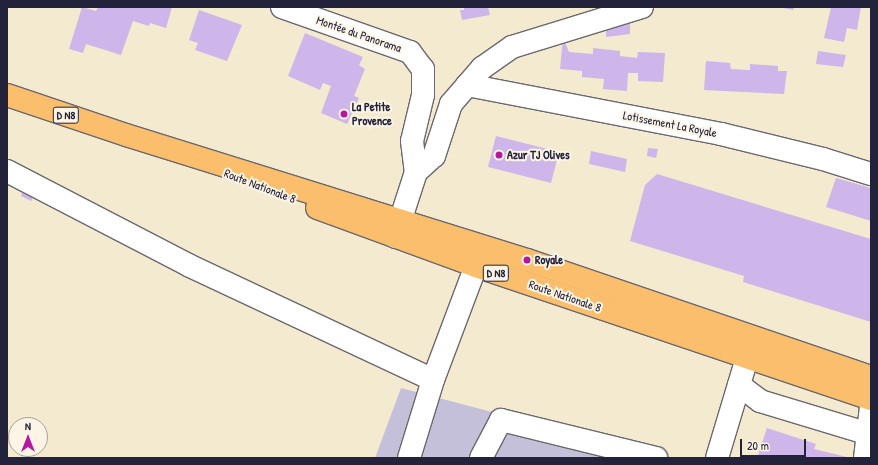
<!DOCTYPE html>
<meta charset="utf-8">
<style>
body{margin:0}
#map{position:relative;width:878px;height:465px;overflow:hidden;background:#f3ead0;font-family:"Patrick Hand",sans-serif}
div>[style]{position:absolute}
.industrial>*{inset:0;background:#c5c0da}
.building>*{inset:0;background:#ceb6ea}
.roads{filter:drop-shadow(1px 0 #6b686f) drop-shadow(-1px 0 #6b686f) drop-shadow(0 1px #6b686f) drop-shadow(0 -1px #6b686f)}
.minor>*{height:22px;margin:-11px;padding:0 11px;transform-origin:11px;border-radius:11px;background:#fff}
.major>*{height:22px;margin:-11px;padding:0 11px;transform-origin:11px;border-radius:11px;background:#fabe6d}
.dots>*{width:11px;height:11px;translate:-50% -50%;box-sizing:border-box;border:2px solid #fcf5e5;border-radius:50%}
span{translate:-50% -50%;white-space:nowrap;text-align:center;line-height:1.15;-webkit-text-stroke:4px #fcf5e5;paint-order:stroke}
.shield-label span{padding:1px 3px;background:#fcf5e5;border:1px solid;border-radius:3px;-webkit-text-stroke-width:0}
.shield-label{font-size:11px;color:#22223b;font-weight:700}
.street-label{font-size:12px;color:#22223b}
.poi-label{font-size:12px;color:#22223b;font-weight:700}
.left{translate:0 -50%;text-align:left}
.frame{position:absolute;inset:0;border:8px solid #22223b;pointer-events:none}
.north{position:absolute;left:8px;top:417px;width:40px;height:40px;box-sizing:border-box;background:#fcf5e5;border:1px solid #a5a1a1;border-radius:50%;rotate:0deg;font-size:11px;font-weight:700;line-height:16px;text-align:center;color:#22223b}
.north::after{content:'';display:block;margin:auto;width:14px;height:18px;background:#b5179e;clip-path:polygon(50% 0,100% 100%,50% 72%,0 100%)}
.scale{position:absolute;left:740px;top:439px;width:66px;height:18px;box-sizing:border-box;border:2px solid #22223b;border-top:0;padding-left:5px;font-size:12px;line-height:14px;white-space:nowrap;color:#22223b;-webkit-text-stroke:3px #fcf5e5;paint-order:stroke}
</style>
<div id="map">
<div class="industrial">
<div style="clip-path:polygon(401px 388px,667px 458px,375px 458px)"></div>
</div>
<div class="building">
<div style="clip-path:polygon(82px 7px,96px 11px,98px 7px,172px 7px,166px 28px,150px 23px,149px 26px,133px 21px,121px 55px,86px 44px,83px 53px,69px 49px)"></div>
<div style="clip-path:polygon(464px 7px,488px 7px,490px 15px,462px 20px,460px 10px,464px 10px)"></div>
<div style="clip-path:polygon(779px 7px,794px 7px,793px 10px)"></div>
<div style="clip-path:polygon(831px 7px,861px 7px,857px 30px,847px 28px,844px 42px,824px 38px)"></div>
<div style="clip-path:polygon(199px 10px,242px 25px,227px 61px,195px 50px,198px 43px,189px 40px)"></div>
<div style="clip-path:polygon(630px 19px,630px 34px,606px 37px,606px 26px)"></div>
<div style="clip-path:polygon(305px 33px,363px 57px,359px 65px,365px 69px,354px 96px,359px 98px,347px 124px,321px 113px,331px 86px,323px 83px,320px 90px,288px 76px)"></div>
<div style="clip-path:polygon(563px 38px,569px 52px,593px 54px,593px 48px,620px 51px,620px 56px,637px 58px,638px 52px,665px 53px,663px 82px,638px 81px,638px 73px,628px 73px,627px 91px,603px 89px,604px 79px,582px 77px,582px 71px,560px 69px)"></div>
<div style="clip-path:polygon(818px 51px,846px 55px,843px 67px,816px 64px)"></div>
<div style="clip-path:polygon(706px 61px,730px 63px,731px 69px,750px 70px,750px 64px,778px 66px,778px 71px,787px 71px,784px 94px,704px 90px)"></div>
<div style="clip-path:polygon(496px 136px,559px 152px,551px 183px,488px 167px)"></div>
<div style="clip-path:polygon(648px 148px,658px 149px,656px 158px,647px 156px)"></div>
<div style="clip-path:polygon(591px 151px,627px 159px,625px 172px,589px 164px)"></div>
<div style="clip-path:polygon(657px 174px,871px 239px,871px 322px,743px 282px,744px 276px,630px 241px,645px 185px)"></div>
<div style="clip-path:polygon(836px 178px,871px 188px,871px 221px,826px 207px)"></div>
<div style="clip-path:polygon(23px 190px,34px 196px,31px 201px,21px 196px)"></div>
<div style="clip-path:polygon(767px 428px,816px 444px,814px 449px,851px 458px,762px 458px,758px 455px)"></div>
</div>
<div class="roads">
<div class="minor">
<div style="left:282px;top:7px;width:136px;rotate:19.4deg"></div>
<div style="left:410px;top:52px;width:21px;rotate:53deg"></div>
<div style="left:423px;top:69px;width:26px;rotate:90deg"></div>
<div style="left:423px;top:95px;width:47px;rotate:103.4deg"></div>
<div style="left:412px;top:141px;width:31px;rotate:83deg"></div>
<div style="left:416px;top:172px;width:68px;rotate:107.9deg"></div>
<div style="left:467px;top:85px;width:259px;rotate:10.9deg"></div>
<div style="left:721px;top:134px;width:105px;rotate:13.8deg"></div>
<div style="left:823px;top:159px;width:50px;rotate:17.4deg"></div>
<div style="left:7px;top:171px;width:206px;rotate:27.4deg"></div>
<div style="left:190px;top:266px;width:268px;rotate:25.1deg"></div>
<div style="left:416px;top:172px;width:24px;rotate:-42deg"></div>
<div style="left:434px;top:156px;width:55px;rotate:-71.9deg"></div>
<div style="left:451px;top:104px;width:48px;rotate:-49.3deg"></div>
<div style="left:482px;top:68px;width:37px;rotate:-35deg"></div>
<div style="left:512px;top:47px;width:136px;rotate:-17.1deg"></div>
<div style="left:739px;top:385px;width:26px;rotate:37deg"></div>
<div style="left:760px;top:401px;width:114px;rotate:16.8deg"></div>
<div style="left:409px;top:458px;width:82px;rotate:-72.9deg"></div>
<div style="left:433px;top:380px;width:142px;rotate:-69.4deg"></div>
<div style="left:481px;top:458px;width:43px;rotate:-62.2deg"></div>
<div style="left:501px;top:420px;width:160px;rotate:13.8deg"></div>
<div style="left:717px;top:458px;width:125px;rotate:-73.3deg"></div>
<div style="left:865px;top:458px;width:51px;rotate:-83.3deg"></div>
</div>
<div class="major">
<div style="left:7px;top:95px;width:126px;rotate:18.6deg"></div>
<div style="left:126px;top:135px;width:420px;rotate:17.3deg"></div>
<div style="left:527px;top:260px;width:363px;rotate:18.8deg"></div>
<div style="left:317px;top:208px;width:169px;rotate:20deg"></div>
<div style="left:476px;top:266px;width:417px;rotate:18.6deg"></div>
</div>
</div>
<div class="dots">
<div style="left:344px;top:114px;background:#b5179e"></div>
<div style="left:499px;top:155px;background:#b5179e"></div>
<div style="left:527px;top:260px;background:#b5179e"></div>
</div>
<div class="shield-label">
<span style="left:66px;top:115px">D N8</span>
<span style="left:496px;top:273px">D N8</span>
</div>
<div class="street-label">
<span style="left:359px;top:34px;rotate:19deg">Montée du Panorama</span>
<span style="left:670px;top:124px;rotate:11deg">Lotissement La Royale</span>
<span style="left:260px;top:186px;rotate:21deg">Route Nationale 8</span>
<span style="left:565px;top:296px;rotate:19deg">Route Nationale 8</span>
</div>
<div class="poi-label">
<span class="left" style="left:352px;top:114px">La Petite<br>Provence</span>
<span class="left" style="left:507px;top:155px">Azur TJ Olives</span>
<span class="left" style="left:535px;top:260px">Royale</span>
</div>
<div class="frame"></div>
<div class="north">N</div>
<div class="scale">20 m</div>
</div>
